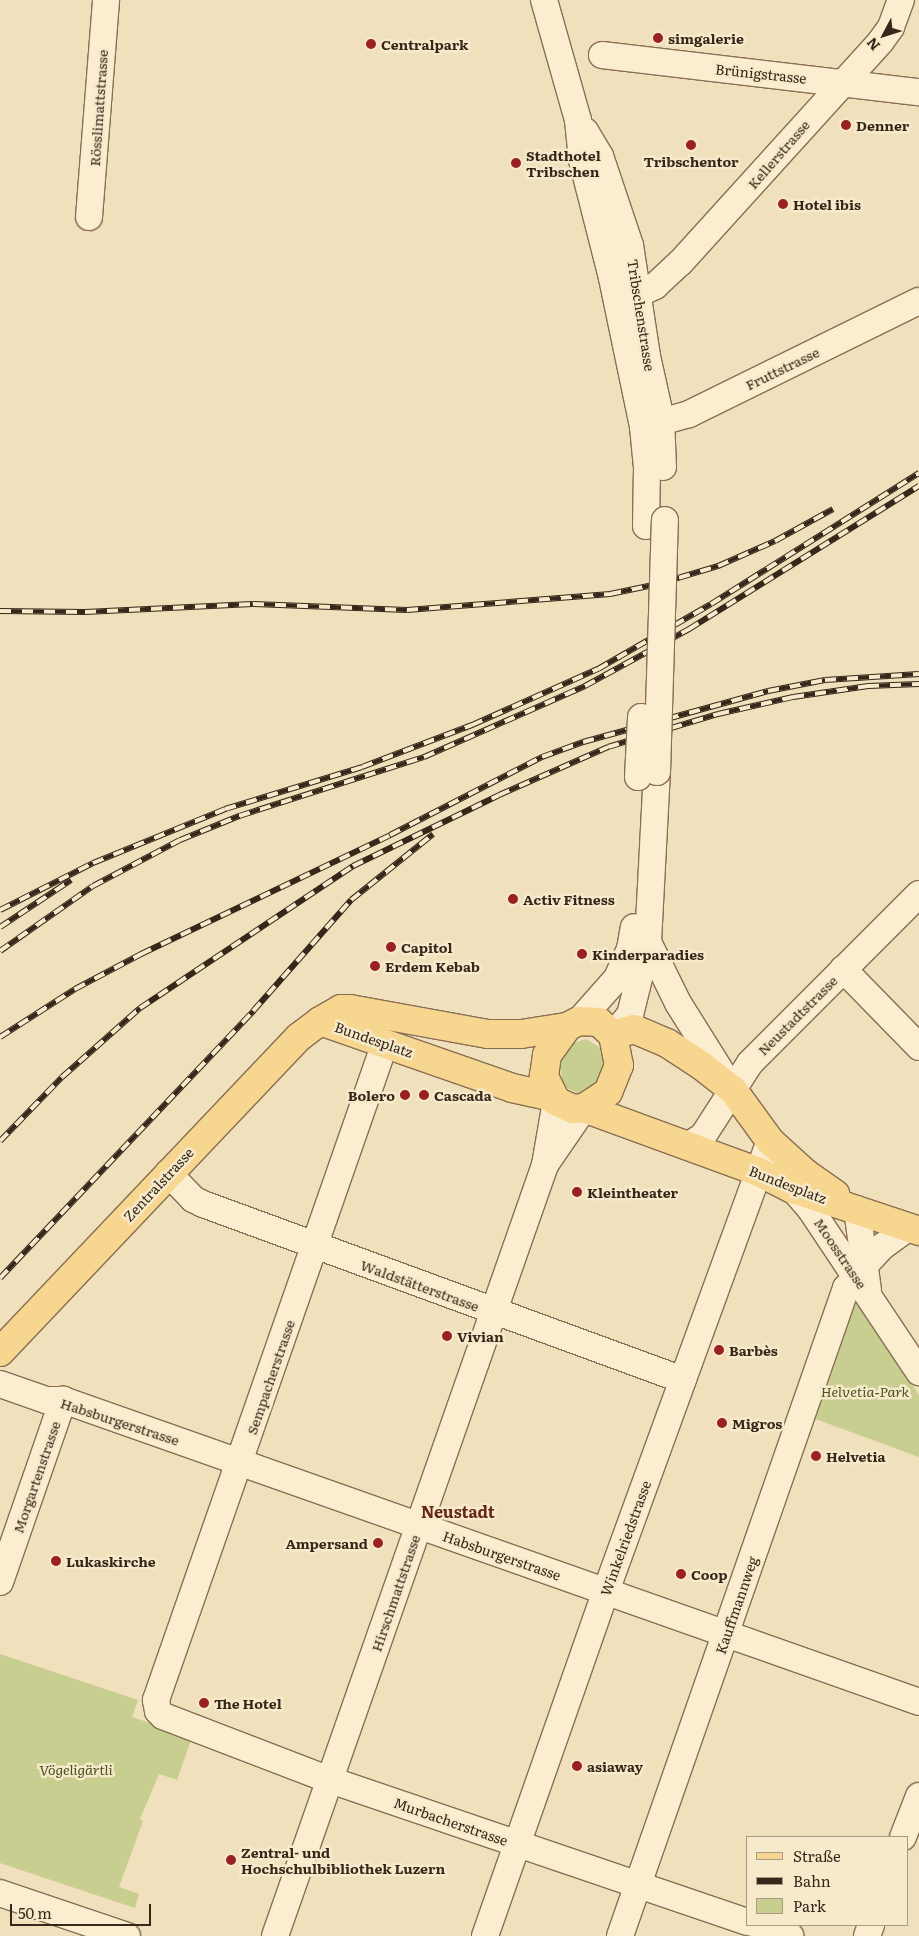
<!DOCTYPE html>
<meta charset="utf-8">
<style>
body{margin:0}
#map{position:relative;width:919px;height:1936px;overflow:hidden;background:#f0e0bb;font-family:Literata,serif}
div>[style]{position:absolute}
.green>*{inset:0;background:#c7ce8f}
.roads{filter:drop-shadow(1px 0 #886f54) drop-shadow(-1px 0 #886f54) drop-shadow(0 1px #886f54) drop-shadow(0 -1px #886f54)}
.minor>*{height:26px;margin:-13px;padding:0 13px;transform-origin:13px;border-radius:13px;background:#fbedcf}
.major>*{height:28px;margin:-14px;padding:0 14px;transform-origin:14px;border-radius:14px;background:#f7d68f}
.rail>*{height:5.5px;margin-top:-2.75px;transform-origin:0;background:repeating-linear-gradient(90deg,#f7eacb 0 11px,#36271a 0 22px);box-sizing:border-box;border-block:1px solid #36271a}
.bridges{filter:drop-shadow(1px 0 #886f54) drop-shadow(-1px 0 #886f54) drop-shadow(0 1px #886f54) drop-shadow(0 -1px #886f54)}
.minor-bridge>*{height:26px;margin:-13px;padding:0 13px;transform-origin:13px;border-radius:13px;background:#fbedcf}
.dots>*{width:14px;height:14px;translate:-50% -50%;box-sizing:border-box;border:2px solid #f7eacb;border-radius:50%}
span{translate:-50% -50%;white-space:nowrap;text-align:center;line-height:1.15;-webkit-text-stroke:5px #f7eacb;paint-order:stroke}
.poi-label{font-size:14px;color:#36271a;font-weight:700}
.left{translate:0 -50%;text-align:left}
.right{translate:-100% -50%;text-align:right}
.street-label{font-size:14px;color:#36271a}
.park-label{font-size:14px;color:#47541f;font-style:italic}
.quarter-label{font-size:16px;color:#652717;font-weight:700}
.legend{position:absolute;left:746px;top:1836px;width:162px;height:90px;box-sizing:border-box;background:#f7eacb;border:1px solid #aa9c84;margin:0;padding:6px 9px;list-style:none;font-size:15px;color:#36271a}
.legend li{display:flex;align-items:center;gap:10px;height:25px}
.legend b{width:25px;border:1px solid #aa9c84}
.north{position:absolute;left:859px;top:10px;width:50px;height:50px;-webkit-text-stroke:4px #f7eacb;paint-order:stroke;rotate:230deg;font-size:14px;font-weight:700;line-height:20px;text-align:center;color:#36271a}
.north::after{content:'';display:block;margin:auto;width:18px;height:22px;background:#36271a;clip-path:polygon(50% 0,100% 100%,50% 72%,0 100%)}
.scale{position:absolute;left:10px;top:1904px;width:141px;height:22px;box-sizing:border-box;border:2px solid #36271a;border-top:0;padding-left:6px;font-size:15px;line-height:18px;white-space:nowrap;color:#36271a;-webkit-text-stroke:4px #f7eacb;paint-order:stroke}
</style>
<div id="map">
<div class="green">
<div style="clip-path:polygon(586px 1039px,599px 1047px,605px 1068px,598px 1082px,585px 1092px,577px 1093px,564px 1086px,559px 1064px,571px 1044px)"></div>
<div style="clip-path:polygon(853px 1294px,919px 1395px,919px 1457px,810px 1417px)"></div>
<div style="clip-path:polygon(0 1654px,138px 1700px,132px 1717px,192px 1737px,177px 1780px,159px 1774px,140px 1819px,143px 1821px,119px 1887px,139px 1894px,135px 1908px,0 1863px)"></div>
</div>
<div class="roads">
<div class="minor">
<div style="left:544px;top:0;width:125px;rotate:74.2deg"></div>
<div style="left:578px;top:120px;width:40px;rotate:84.3deg"></div>
<div style="left:582px;top:160px;width:122px;rotate:75.7deg"></div>
<div style="left:612px;top:278px;width:152px;rotate:78.2deg"></div>
<div style="left:643px;top:427px;width:41px;rotate:84.4deg"></div>
<div style="left:647px;top:468px;width:58px;rotate:91deg"></div>
<div style="left:602px;top:55px;width:319px;rotate:6.7deg"></div>
<div style="left:585px;top:131px;width:29px;rotate:59deg"></div>
<div style="left:600px;top:156px;width:94px;rotate:71.4deg"></div>
<div style="left:630px;top:245px;width:112px;rotate:81.3deg"></div>
<div style="left:647px;top:356px;width:65px;rotate:77.5deg"></div>
<div style="left:661px;top:419px;width:48px;rotate:87.6deg"></div>
<div style="left:89px;top:217px;width:218px;rotate:-85.5deg"></div>
<div style="left:638px;top:294px;width:19px;rotate:-25deg"></div>
<div style="left:655px;top:286px;width:34px;rotate:-43deg"></div>
<div style="left:680px;top:263px;width:299px;rotate:-47.8deg"></div>
<div style="left:881px;top:41px;width:17px;rotate:-54deg"></div>
<div style="left:891px;top:27px;width:29px;rotate:-70deg"></div>
<div style="left:646px;top:426px;width:45px;rotate:-15.6deg"></div>
<div style="left:689px;top:414px;width:256px;rotate:-26.2deg"></div>
<div style="left:648px;top:942px;width:68px;rotate:63.8deg"></div>
<div style="left:678px;top:1003px;width:102px;rotate:57.9deg"></div>
<div style="left:843px;top:969px;width:109px;rotate:45.7deg"></div>
<div style="left:579px;top:1021px;width:57px;rotate:-48.5deg"></div>
<div style="left:617px;top:978px;width:32px;rotate:-66deg"></div>
<div style="left:630px;top:949px;width:22px;rotate:-80deg"></div>
<div style="left:613px;top:1035px;width:26px;rotate:-50deg"></div>
<div style="left:630px;top:1015px;width:75px;rotate:-76.1deg"></div>
<div style="left:648px;top:942px;width:170px;rotate:-87deg"></div>
<div style="left:385px;top:1043px;width:696px;rotate:109.22deg"></div>
<div style="left:156px;top:1700px;width:11px;rotate:80deg"></div>
<div style="left:158px;top:1711px;width:7px;rotate:45deg"></div>
<div style="left:163px;top:1716px;width:179px;rotate:21deg"></div>
<div style="left:330px;top:1780px;width:441px;rotate:18.8deg"></div>
<div style="left:687px;top:1146px;width:19px;rotate:-32deg"></div>
<div style="left:703px;top:1136px;width:87px;rotate:-57.2deg"></div>
<div style="left:750px;top:1063px;width:239px;rotate:-45deg"></div>
<div style="left:547px;top:1162px;width:65px;rotate:-55.6deg"></div>
<div style="left:168px;top:1173px;width:36px;rotate:46deg"></div>
<div style="left:193px;top:1199px;width:11px;rotate:27deg"></div>
<div style="left:203px;top:1204px;width:511px;rotate:20.14deg"></div>
<div style="left:793px;top:1189px;width:28px;rotate:49deg"></div>
<div style="left:811px;top:1210px;width:195px;rotate:56.3deg"></div>
<div style="left:857px;top:1209px;width:82px;rotate:82.3deg"></div>
<div style="left:866px;top:1264px;width:25px;rotate:-47deg"></div>
<div style="left:883px;top:1246px;width:32px;rotate:-36deg"></div>
<div style="left:0;top:1384px;width:49px;rotate:19.2deg"></div>
<div style="left:46px;top:1400px;width:17px"></div>
<div style="left:63px;top:1400px;width:908px;rotate:19.43deg"></div>
<div style="left:0;top:1582px;width:193px;rotate:-70.9deg"></div>
<div style="left:903px;top:1837px;width:44px;rotate:-68.7deg"></div>
<div style="left:0;top:1893px;width:134px;rotate:18.7deg"></div>
<div style="left:757px;top:1925px;width:35px;rotate:18deg"></div>
<div style="left:275px;top:1936px;width:817px;rotate:-70.7deg"></div>
<div style="left:545px;top:1165px;width:65px;rotate:-80.2deg"></div>
<div style="left:485px;top:1936px;width:366px;rotate:-70.7deg"></div>
<div style="left:606px;top:1591px;width:479px;rotate:-70deg"></div>
<div style="left:620px;top:1936px;width:686px;rotate:-70.77deg"></div>
<div style="left:846px;top:1288px;width:16px;rotate:-45deg"></div>
<div style="left:867px;top:1936px;width:12px;rotate:-70deg"></div>
</div>
<div class="major">
<div style="left:320px;top:1021px;width:203px;rotate:19.2deg"></div>
<div style="left:512px;top:1088px;width:42px;rotate:12.4deg"></div>
<div style="left:613px;top:1035px;width:22px;rotate:-16deg"></div>
<div style="left:634px;top:1029px;width:36px;rotate:23deg"></div>
<div style="left:667px;top:1043px;width:42px;rotate:33.3deg"></div>
<div style="left:702px;top:1066px;width:39px;rotate:38deg"></div>
<div style="left:733px;top:1090px;width:63px;rotate:54deg"></div>
<div style="left:770px;top:1141px;width:47px;rotate:42.4deg"></div>
<div style="left:805px;top:1173px;width:37px;rotate:35deg"></div>
<div style="left:584px;top:1108px;width:186px;rotate:20.1deg"></div>
<div style="left:759px;top:1172px;width:38px;rotate:27deg"></div>
<div style="left:793px;top:1189px;width:133px;rotate:18.4deg"></div>
<div style="left:0;top:1352px;width:434px;rotate:-46.5deg"></div>
<div style="left:299px;top:1037px;width:26px;rotate:-37deg"></div>
<div style="left:320px;top:1021px;width:24px;rotate:-30deg"></div>
<div style="left:341px;top:1009px;width:9px"></div>
<div style="left:350px;top:1009px;width:140px;rotate:10.3deg"></div>
<div style="left:488px;top:1034px;width:33px"></div>
<div style="left:521px;top:1034px;width:47px;rotate:-8.7deg"></div>
<div style="left:567px;top:1027px;width:13px;rotate:-27deg"></div>
<div style="left:579px;top:1021px;width:20px;rotate:3deg"></div>
<div style="left:599px;top:1022px;width:19px;rotate:43deg"></div>
<div style="left:613px;top:1035px;width:31px;rotate:79deg"></div>
<div style="left:619px;top:1065px;width:29px;rotate:112deg"></div>
<div style="left:608px;top:1092px;width:29px;rotate:146deg"></div>
<div style="left:584px;top:1108px;width:11px;rotate:175deg"></div>
<div style="left:573px;top:1109px;width:19px;rotate:-155deg"></div>
<div style="left:556px;top:1101px;width:28px;rotate:-116deg"></div>
<div style="left:544px;top:1076px;width:21px;rotate:-82deg"></div>
<div style="left:547px;top:1055px;width:34px;rotate:-54deg"></div>
</div>
</div>
<div class="rail">
<div style="left:0;top:611px;width:85px;rotate:0.7deg"></div>
<div style="left:85px;top:612px;width:168px;rotate:-2.7deg"></div>
<div style="left:253px;top:604px;width:154px;rotate:2.2deg"></div>
<div style="left:407px;top:610px;width:204px;rotate:-4.5deg"></div>
<div style="left:610px;top:594px;width:49px;rotate:-11.8deg"></div>
<div style="left:658px;top:584px;width:63px;rotate:-16.7deg"></div>
<div style="left:718px;top:566px;width:62px;rotate:-23.7deg"></div>
<div style="left:775px;top:541px;width:66px;rotate:-28.9deg"></div>
<div style="left:0;top:910px;width:104px;rotate:-26.8deg"></div>
<div style="left:93px;top:863px;width:143px;rotate:-22.2deg"></div>
<div style="left:225px;top:809px;width:143px;rotate:-17deg"></div>
<div style="left:362px;top:767px;width:118px;rotate:-20.9deg"></div>
<div style="left:472px;top:725px;width:138px;rotate:-24deg"></div>
<div style="left:598px;top:669px;width:130px;rotate:-29.9deg"></div>
<div style="left:711px;top:604px;width:246px;rotate:-32.2deg"></div>
<div style="left:0;top:927px;width:85px;rotate:-33.5deg"></div>
<div style="left:0;top:951px;width:113px;rotate:-35deg"></div>
<div style="left:93px;top:886px;width:98px;rotate:-27.9deg"></div>
<div style="left:180px;top:840px;width:64px;rotate:-22.1deg"></div>
<div style="left:239px;top:816px;width:194px;rotate:-17.7deg"></div>
<div style="left:424px;top:757px;width:176px;rotate:-23.8deg"></div>
<div style="left:585px;top:686px;width:119px;rotate:-28.7deg"></div>
<div style="left:689px;top:629px;width:271px;rotate:-31.9deg"></div>
<div style="left:0;top:1037px;width:89px;rotate:-32.6deg"></div>
<div style="left:75px;top:989px;width:75px;rotate:-27.9deg"></div>
<div style="left:141px;top:954px;width:276px;rotate:-25.5deg"></div>
<div style="left:390px;top:835px;width:171px;rotate:-27.2deg"></div>
<div style="left:542px;top:757px;width:44px;rotate:-20.1deg"></div>
<div style="left:583px;top:742px;width:192px;rotate:-15.4deg"></div>
<div style="left:768px;top:691px;width:58px;rotate:-10.9deg"></div>
<div style="left:825px;top:680px;width:94px;rotate:-3.7deg"></div>
<div style="left:0;top:1141px;width:89px;rotate:-45.9deg"></div>
<div style="left:62px;top:1077px;width:104px;rotate:-41.5deg"></div>
<div style="left:140px;top:1008px;width:256px;rotate:-33.7deg"></div>
<div style="left:353px;top:866px;width:162px;rotate:-25.9deg"></div>
<div style="left:499px;top:795px;width:119px;rotate:-23.8deg"></div>
<div style="left:608px;top:747px;width:115px;rotate:-16.7deg"></div>
<div style="left:718px;top:714px;width:77px;rotate:-12.8deg"></div>
<div style="left:793px;top:697px;width:76px;rotate:-8.3deg"></div>
<div style="left:868px;top:686px;width:51px;rotate:-2.2deg"></div>
<div style="left:0;top:1278px;width:368px;rotate:-46.5deg"></div>
<div style="left:253px;top:1011px;width:148px;rotate:-48.6deg"></div>
<div style="left:351px;top:900px;width:105px;rotate:-38.8deg"></div>
</div>
<div class="bridges">
<div class="minor-bridge">
<div style="left:657px;top:772px;width:252px;rotate:-88.2deg"></div>
<div style="left:638px;top:777px;width:60px;rotate:-87.1deg"></div>
</div>
</div>
<div class="dots">
<div style="left:658px;top:38px;background:#9a2123"></div>
<div style="left:371px;top:44px;background:#9a2123"></div>
<div style="left:846px;top:125px;background:#9a2123"></div>
<div style="left:691px;top:145px;background:#9a2123"></div>
<div style="left:516px;top:163px;background:#9a2123"></div>
<div style="left:783px;top:204px;background:#9a2123"></div>
<div style="left:513px;top:899px;background:#9a2123"></div>
<div style="left:391px;top:947px;background:#9a2123"></div>
<div style="left:582px;top:954px;background:#9a2123"></div>
<div style="left:375px;top:966px;background:#9a2123"></div>
<div style="left:405px;top:1095px;background:#9a2123"></div>
<div style="left:424px;top:1095px;background:#9a2123"></div>
<div style="left:577px;top:1192px;background:#9a2123"></div>
<div style="left:447px;top:1336px;background:#9a2123"></div>
<div style="left:719px;top:1350px;background:#9a2123"></div>
<div style="left:722px;top:1423px;background:#9a2123"></div>
<div style="left:816px;top:1456px;background:#9a2123"></div>
<div style="left:378px;top:1543px;background:#9a2123"></div>
<div style="left:56px;top:1561px;background:#9a2123"></div>
<div style="left:681px;top:1574px;background:#9a2123"></div>
<div style="left:204px;top:1703px;background:#9a2123"></div>
<div style="left:577px;top:1766px;background:#9a2123"></div>
<div style="left:231px;top:1860px;background:#9a2123"></div>
</div>
<div class="poi-label">
<span class="left" style="left:668px;top:38px">simgalerie</span>
<span class="left" style="left:381px;top:44px">Centralpark</span>
<span class="left" style="left:856px;top:125px">Denner</span>
<span class="left" style="left:526px;top:163px">Stadthotel<br>Tribschen</span>
<span style="left:691px;top:161px">Tribschentor</span>
<span class="left" style="left:793px;top:204px">Hotel ibis</span>
<span class="left" style="left:523px;top:899px">Activ Fitness</span>
<span class="left" style="left:401px;top:947px">Capitol</span>
<span class="left" style="left:592px;top:954px">Kinderparadies</span>
<span class="left" style="left:385px;top:966px">Erdem Kebab</span>
<span class="right" style="left:395px;top:1095px">Bolero</span>
<span class="left" style="left:434px;top:1095px">Cascada</span>
<span class="left" style="left:587px;top:1192px">Kleintheater</span>
<span class="left" style="left:457px;top:1336px">Vivian</span>
<span class="left" style="left:729px;top:1350px">Barbès</span>
<span class="left" style="left:732px;top:1423px">Migros</span>
<span class="left" style="left:826px;top:1456px">Helvetia</span>
<span class="right" style="left:368px;top:1543px">Ampersand</span>
<span class="left" style="left:66px;top:1561px">Lukaskirche</span>
<span class="left" style="left:691px;top:1574px">Coop</span>
<span class="left" style="left:214px;top:1703px">The Hotel</span>
<span class="left" style="left:587px;top:1766px">asiaway</span>
<span class="left" style="left:241px;top:1860px">Zentral- und<br>Hochschulbibliothek Luzern</span>
</div>
<div class="street-label">
<span style="left:761px;top:73px;rotate:6deg">Brünigstrasse</span>
<span style="left:98px;top:108px;rotate:-86deg">Rösslimattstrasse</span>
<span style="left:778px;top:154px;rotate:-49deg">Kellerstrasse</span>
<span style="left:642px;top:315px;rotate:81deg">Tribschenstrasse</span>
<span style="left:782px;top:368px;rotate:-26deg">Fruttstrasse</span>
<span style="left:797px;top:1015px;rotate:-45deg">Neustadtstrasse</span>
<span style="left:374px;top:1039px;rotate:19deg">Bundesplatz</span>
<span style="left:158px;top:1184px;rotate:-47deg">Zentralstrasse</span>
<span style="left:788px;top:1184px;rotate:21deg">Bundesplatz</span>
<span style="left:841px;top:1253px;rotate:56deg">Moosstrasse</span>
<span style="left:420px;top:1285px;rotate:20deg">Waldstätterstrasse</span>
<span style="left:270px;top:1377px;rotate:-71deg">Sempacherstrasse</span>
<span style="left:120px;top:1421px;rotate:18deg">Habsburgerstrasse</span>
<span style="left:36px;top:1477px;rotate:-71deg">Morgartenstrasse</span>
<span style="left:625px;top:1538px;rotate:-70deg">Winkelriedstrasse</span>
<span style="left:502px;top:1555px;rotate:19deg">Habsburgerstrasse</span>
<span style="left:395px;top:1593px;rotate:-71deg">Hirschmattstrasse</span>
<span style="left:736px;top:1605px;rotate:-71deg">Kauffmannweg</span>
<span style="left:451px;top:1821px;rotate:19deg">Murbacherstrasse</span>
</div>
<div class="park-label">
<span style="left:865px;top:1391px">Helvetia-Park</span>
<span style="left:76px;top:1769px">Vögeligärtli</span>
</div>
<div class="quarter-label">
<span style="left:458px;top:1511px">Neustadt</span>
</div>
<ul class="legend">
<li><b style="height:6px;background:#f7d68f"></b>Straße</li>
<li><b style="height:6px;background:#36271a"></b>Bahn</li>
<li><b style="height:14px;background:#c7ce8f"></b>Park</li>
</ul>
<div class="north">N</div>
<div class="scale">50 m</div>
</div>
